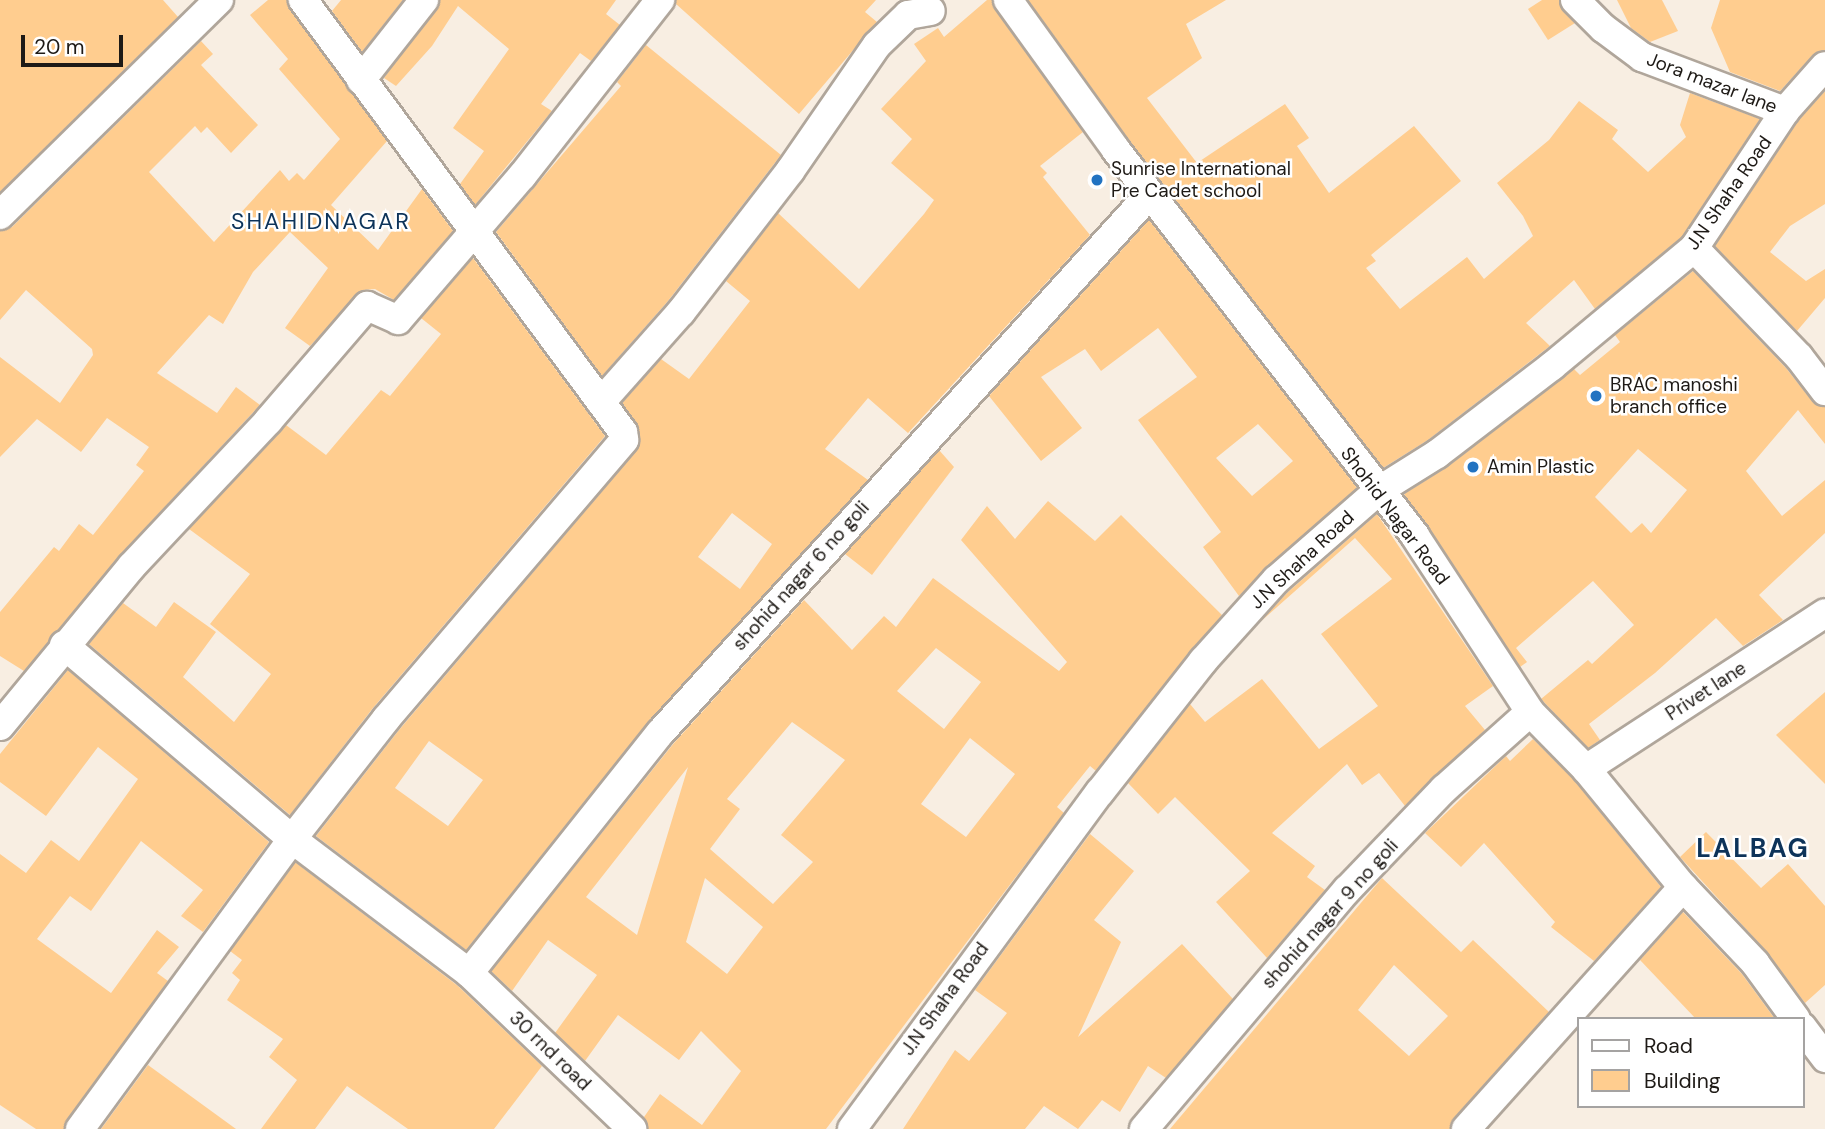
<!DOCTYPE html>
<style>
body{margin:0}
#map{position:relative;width:1825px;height:1129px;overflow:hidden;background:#f8eee2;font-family:"DM Sans",sans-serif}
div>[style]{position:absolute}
.building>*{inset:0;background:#ffcd8f}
.roads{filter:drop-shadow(2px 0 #b0a69b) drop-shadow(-2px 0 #b0a69b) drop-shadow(0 2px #b0a69b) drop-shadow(0 -2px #b0a69b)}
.minor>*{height:28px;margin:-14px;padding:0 14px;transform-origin:14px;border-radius:14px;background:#fff}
.dots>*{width:19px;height:19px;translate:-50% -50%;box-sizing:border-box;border:4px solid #fff;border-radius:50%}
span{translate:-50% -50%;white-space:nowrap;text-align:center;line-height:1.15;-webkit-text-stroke:5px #fff;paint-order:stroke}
.street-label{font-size:19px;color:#1e1a16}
.poi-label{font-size:19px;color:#1e1a16}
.left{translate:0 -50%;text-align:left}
.quarter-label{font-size:23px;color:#0d3359;letter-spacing:2px}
.district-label{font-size:26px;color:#0d3359;font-weight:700;letter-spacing:2px}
.legend{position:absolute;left:1577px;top:1017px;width:228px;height:91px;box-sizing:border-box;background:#fff;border:2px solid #a5a3a2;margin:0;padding:9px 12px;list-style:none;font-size:21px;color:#1e1a16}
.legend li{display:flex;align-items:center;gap:14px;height:35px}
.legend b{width:35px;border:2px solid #a5a3a2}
.scale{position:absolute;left:21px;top:35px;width:102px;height:32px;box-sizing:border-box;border:4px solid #1e1a16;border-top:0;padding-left:9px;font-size:21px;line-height:24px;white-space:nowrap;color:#1e1a16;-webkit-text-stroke:5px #fff;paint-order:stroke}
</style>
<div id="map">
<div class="building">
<div style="clip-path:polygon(0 0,163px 0,178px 17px,0 192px)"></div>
<div style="clip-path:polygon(268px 0,287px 0,387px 141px,331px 205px,378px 250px,422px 189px,453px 231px,394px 300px,375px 289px,363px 290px,310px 346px,285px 328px,328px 268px,290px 232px,253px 272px,223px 324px,209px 315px,157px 373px,217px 413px,236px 387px,260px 405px,120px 555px,24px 671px,0 656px,0 612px,54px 547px,59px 551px,79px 524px,93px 535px,144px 471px,136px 465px,149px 447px,107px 418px,81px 452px,37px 419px,0 457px,0 357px,60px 403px,93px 355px,92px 349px,26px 290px,0 320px,0 231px,12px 227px,201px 41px,213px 54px,201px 65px,258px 125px,231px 153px,207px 127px,201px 133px,195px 126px,149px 172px,214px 242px,280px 170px,289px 181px,297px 173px,304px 180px,340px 139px,279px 69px,288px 59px,250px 15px)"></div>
<div style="clip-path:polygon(341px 0,403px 0,362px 52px,332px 11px)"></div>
<div style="clip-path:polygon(440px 0,616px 0,606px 14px,620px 25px,591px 61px,580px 53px,541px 104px,552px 111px,475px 205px,460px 184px,484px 151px,453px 128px,509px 49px,458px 6px,432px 46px,396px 86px,384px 78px)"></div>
<div style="clip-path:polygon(676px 0,876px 0,865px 12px,877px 22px,799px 114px,676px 4px)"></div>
<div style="clip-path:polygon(evenodd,987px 0,992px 0,1083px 132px,1040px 166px,1047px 173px,1043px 177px,1090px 235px,908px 433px,868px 398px,825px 449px,868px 480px,649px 721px,466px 950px,316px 836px,399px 730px,637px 450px,639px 429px,622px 403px,661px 359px,689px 379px,750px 301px,726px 281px,778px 213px,859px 289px,924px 214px,934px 200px,891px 163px,912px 139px,881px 109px,926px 61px,914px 44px,938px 28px,944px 37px,987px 0,732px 513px,772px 544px,740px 589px,698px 557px,732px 513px,987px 0,429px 741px,483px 780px,448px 826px,395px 788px,429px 741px)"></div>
<div style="clip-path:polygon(1028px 0,1226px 0,1186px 24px,1202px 58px,1147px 98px,1197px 163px,1285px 104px,1309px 138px,1297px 146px,1329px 193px,1414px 126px,1461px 181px,1371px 255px,1376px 261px,1366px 268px,1400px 309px,1467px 257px,1484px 279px,1533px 236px,1523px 216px,1497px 183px,1549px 140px,1579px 101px,1618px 130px,1612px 139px,1648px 172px,1686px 137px,1680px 125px,1690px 93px,1760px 119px,1682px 237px,1595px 309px,1574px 280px,1526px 323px,1550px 346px,1428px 440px,1383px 468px,1129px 140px)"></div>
<div style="clip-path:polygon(1542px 0,1559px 0,1575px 23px,1548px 40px,1528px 9px)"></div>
<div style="clip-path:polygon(1617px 0,1662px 0,1678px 31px,1650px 42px,1631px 28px)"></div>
<div style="clip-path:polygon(1720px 0,1825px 0,1825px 50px,1813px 55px,1780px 91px,1730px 72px,1711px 28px)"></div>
<div style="clip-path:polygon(646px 45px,781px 155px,668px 301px,602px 376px,496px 232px,621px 86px,617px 82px)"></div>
<div style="clip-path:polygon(1825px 91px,1825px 204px,1790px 226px,1770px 252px,1806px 281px,1825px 269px,1825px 298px,1797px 331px,1715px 246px,1798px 121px)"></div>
<div style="clip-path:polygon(evenodd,1149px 220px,1357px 488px,1239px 596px,1203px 547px,1221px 532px,1138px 420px,1197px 377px,1158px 328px,1101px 371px,1085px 349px,1041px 377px,1082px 428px,1041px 461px,989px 396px,1149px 220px,1258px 424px,1293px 461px,1252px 496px,1216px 458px,1258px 424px)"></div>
<div style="clip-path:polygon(473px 258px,605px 436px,373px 708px,290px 815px,89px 644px,123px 603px,156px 627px,174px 602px,216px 632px,183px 677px,234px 722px,271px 674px,210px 624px,250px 574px,189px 529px,286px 425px,326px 455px,381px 390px,390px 396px,441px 334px,421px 318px)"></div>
<div style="clip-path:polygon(evenodd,1693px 271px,1786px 368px,1812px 401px,1825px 407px,1825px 444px,1798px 410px,1746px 471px,1782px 516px,1825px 480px,1825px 533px,1759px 595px,1783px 620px,1743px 646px,1716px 618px,1655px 673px,1589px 724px,1600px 740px,1588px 748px,1541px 699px,1588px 660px,1592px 664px,1634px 625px,1593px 581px,1516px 648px,1527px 662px,1520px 667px,1404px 494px,1447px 467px,1574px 369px,1580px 375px,1620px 342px,1615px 335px,1693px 271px,1638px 449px,1687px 490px,1651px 533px,1642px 523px,1631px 533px,1595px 497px,1638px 449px)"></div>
<div style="clip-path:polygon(939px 450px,954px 467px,872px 575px,845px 554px)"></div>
<div style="clip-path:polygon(evenodd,1048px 501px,1095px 541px,1121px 515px,1222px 615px,1096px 771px,1090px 766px,1057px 807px,1064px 813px,826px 1129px,648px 1129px,644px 1117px,660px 1094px,702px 1125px,741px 1071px,701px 1031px,679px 1060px,618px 1015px,585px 1061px,555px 1033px,597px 975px,548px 940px,512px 991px,491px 971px,674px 743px,804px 600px,852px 650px,884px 616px,896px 627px,933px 578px,1059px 671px,1067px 662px,961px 540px,987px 506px,1015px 539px,1048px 501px,936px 648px,981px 682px,944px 729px,897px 691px,936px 648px,1048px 501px,792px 722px,845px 760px,781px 835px,813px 862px,773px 904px,710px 849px,740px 809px,727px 799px,792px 722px,1048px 501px,970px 738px,1015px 774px,966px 837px,921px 804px,970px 738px,1048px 501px,688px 767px,637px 935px,586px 897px,688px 767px,1048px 501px,705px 878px,763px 927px,727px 974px,686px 942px,705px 878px)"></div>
<div style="clip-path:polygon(1377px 514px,1493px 686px,1465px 706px,1485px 730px,1405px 806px,1379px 773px,1362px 785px,1347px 764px,1272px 833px,1315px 866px,1307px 877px,1325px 890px,1267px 958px,1216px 902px,1250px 871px,1175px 797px,1158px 814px,1128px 783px,1190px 704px,1205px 722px,1262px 679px,1319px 749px,1378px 706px,1321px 634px,1392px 579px,1355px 538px,1259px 623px,1288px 592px)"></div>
<div style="clip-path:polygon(68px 670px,269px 842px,203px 932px,181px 916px,203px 890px,141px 841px,91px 911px,70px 896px,37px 939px,111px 993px,157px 930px,179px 947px,157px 973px,168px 981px,64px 1129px,36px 1129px,0 1105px,0 854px,26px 873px,51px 840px,79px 861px,138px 779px,98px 747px,46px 816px,0 782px,0 754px)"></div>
<div style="clip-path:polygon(1825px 692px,1825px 784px,1776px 735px)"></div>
<div style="clip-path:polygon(1533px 739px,1574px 780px,1661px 887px,1594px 961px,1551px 927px,1555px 922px,1484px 843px,1461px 867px,1425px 833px,1506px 756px,1510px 761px)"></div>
<div style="clip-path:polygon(1706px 832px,1761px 888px,1788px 864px,1825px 906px,1825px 985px,1805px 1003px,1767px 952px,1680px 857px)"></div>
<div style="clip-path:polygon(1090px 834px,1134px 871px,1094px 920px,1121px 942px,1078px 1037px,1182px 944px,1233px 999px,1166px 1078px,1148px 1066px,1120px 1112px,1102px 1100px,1078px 1129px,1044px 1106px,1025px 1129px,903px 1129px,955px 1050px,969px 1061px,1007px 1013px,975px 990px)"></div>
<div style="clip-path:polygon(295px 862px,458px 986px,542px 1066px,494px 1129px,408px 1129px,347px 1086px,315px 1129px,261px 1129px,297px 1080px,269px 1057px,283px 1039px,227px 1000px,240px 980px,232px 973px,242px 960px,230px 951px)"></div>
<div style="clip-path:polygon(evenodd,1382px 878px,1461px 952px,1473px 940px,1549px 1012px,1454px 1118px,1450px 1129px,1170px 1129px,1382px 878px,1394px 965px,1448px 1016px,1409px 1056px,1358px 1010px,1394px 965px)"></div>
<div style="clip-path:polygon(1683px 912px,1742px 974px,1775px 1019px,1696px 1019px,1640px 960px)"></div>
<div style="clip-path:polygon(148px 1065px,236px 1129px,101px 1129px)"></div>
</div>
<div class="roads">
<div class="minor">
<div style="left:1008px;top:0;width:185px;rotate:54.2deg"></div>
<div style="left:1116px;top:150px;width:488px;rotate:52.2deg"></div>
<div style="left:1415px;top:536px;width:210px;rotate:56.8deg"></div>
<div style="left:1530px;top:712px;width:80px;rotate:45.5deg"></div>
<div style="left:1586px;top:769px;width:153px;rotate:50.6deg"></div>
<div style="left:1683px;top:887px;width:105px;rotate:46.5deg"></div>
<div style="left:1755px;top:963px;width:69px;rotate:53.8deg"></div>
<div style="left:1575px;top:0;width:40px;rotate:45deg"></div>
<div style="left:1603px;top:28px;width:49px;rotate:36.6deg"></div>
<div style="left:1642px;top:57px;width:153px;rotate:20.7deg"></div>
<div style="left:361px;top:80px;width:102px;rotate:-51.8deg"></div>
<div style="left:0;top:215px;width:307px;rotate:-44.5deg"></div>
<div style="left:1694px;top:248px;width:151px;rotate:46.1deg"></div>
<div style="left:1799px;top:357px;width:43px;rotate:52.6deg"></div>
<div style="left:601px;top:402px;width:120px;rotate:-48.4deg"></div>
<div style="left:681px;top:312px;width:178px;rotate:-52.3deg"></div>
<div style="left:790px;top:171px;width:153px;rotate:-55.4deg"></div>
<div style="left:877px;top:45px;width:43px;rotate:-44.1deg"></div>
<div style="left:908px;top:15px;width:23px;rotate:-10deg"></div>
<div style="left:64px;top:645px;width:299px;rotate:40.4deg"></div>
<div style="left:292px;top:839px;width:222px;rotate:37.1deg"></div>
<div style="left:469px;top:973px;width:226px;rotate:43.7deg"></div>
<div style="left:0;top:726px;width:207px;rotate:-50.5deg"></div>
<div style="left:132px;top:566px;width:199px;rotate:-46.8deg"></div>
<div style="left:268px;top:421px;width:152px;rotate:-49.3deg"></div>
<div style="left:367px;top:306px;width:34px;rotate:24deg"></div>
<div style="left:398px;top:320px;width:190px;rotate:-49.3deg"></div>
<div style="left:522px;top:176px;width:224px;rotate:-51.9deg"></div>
<div style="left:1586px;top:769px;width:285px;rotate:-33.1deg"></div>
<div style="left:469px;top:973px;width:308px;rotate:-51.5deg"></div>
<div style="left:661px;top:732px;width:727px;rotate:-47.73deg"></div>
<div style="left:1802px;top:1027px;width:39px;rotate:53deg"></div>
<div style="left:80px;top:1129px;width:359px;rotate:-53.8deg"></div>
<div style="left:292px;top:839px;width:152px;rotate:-51.9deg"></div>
<div style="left:386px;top:719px;width:367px;rotate:-49.5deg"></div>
<div style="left:624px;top:440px;width:8px;rotate:-97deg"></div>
<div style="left:623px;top:432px;width:538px;rotate:-126.53deg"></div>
<div style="left:852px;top:1129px;width:418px;rotate:-53.7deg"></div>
<div style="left:1100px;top:792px;width:167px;rotate:-51.8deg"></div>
<div style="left:1203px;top:661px;width:109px;rotate:-48deg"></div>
<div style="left:1276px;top:580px;width:135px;rotate:-41.1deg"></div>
<div style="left:1378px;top:491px;width:70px;rotate:-32.1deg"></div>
<div style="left:1437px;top:454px;width:145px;rotate:-37.4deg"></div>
<div style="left:1552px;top:366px;width:185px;rotate:-39.7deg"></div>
<div style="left:1694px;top:248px;width:164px;rotate:-56.4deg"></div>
<div style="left:1785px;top:111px;width:60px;rotate:-48.4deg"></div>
<div style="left:1144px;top:1129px;width:314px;rotate:-49.7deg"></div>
<div style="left:1347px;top:890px;width:140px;rotate:-46.2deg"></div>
<div style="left:1444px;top:789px;width:115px;rotate:-41.8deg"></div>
<div style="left:1466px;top:1129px;width:325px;rotate:-48.1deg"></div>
</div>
</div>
<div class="dots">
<div style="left:1097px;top:180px;background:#2273c1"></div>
<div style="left:1596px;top:396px;background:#2273c1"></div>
<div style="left:1473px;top:467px;background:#2273c1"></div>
</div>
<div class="street-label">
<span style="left:1712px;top:83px;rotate:21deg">Jora mazar lane</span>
<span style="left:1729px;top:193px;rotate:-55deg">J.N Shaha Road</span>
<span style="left:1395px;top:516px;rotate:53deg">Shohid Nagar Road</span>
<span style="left:1302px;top:560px;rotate:-43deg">J.N Shaha Road</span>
<span style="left:801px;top:576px;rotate:-48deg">shohid nagar 6 no goli</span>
<span style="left:1706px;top:691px;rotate:-33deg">Privet lane</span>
<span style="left:1330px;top:914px;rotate:-48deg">shohid nagar 9 no goli</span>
<span style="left:945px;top:999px;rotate:-54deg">J.N Shaha Road</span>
<span style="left:550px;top:1051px;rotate:44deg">30 rnd road</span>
</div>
<div class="poi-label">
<span class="left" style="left:1111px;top:180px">Sunrise International<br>Pre Cadet school</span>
<span class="left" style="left:1610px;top:396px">BRAC manoshi<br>branch office</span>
<span class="left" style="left:1487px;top:467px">Amin Plastic</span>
</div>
<div class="quarter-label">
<span style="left:321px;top:221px">SHAHIDNAGAR</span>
</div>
<div class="district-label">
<span style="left:1753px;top:849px">LALBAG</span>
</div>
<ul class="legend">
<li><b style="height:9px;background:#fff"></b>Road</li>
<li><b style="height:19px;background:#ffcd8f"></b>Building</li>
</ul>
<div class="scale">20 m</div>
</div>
